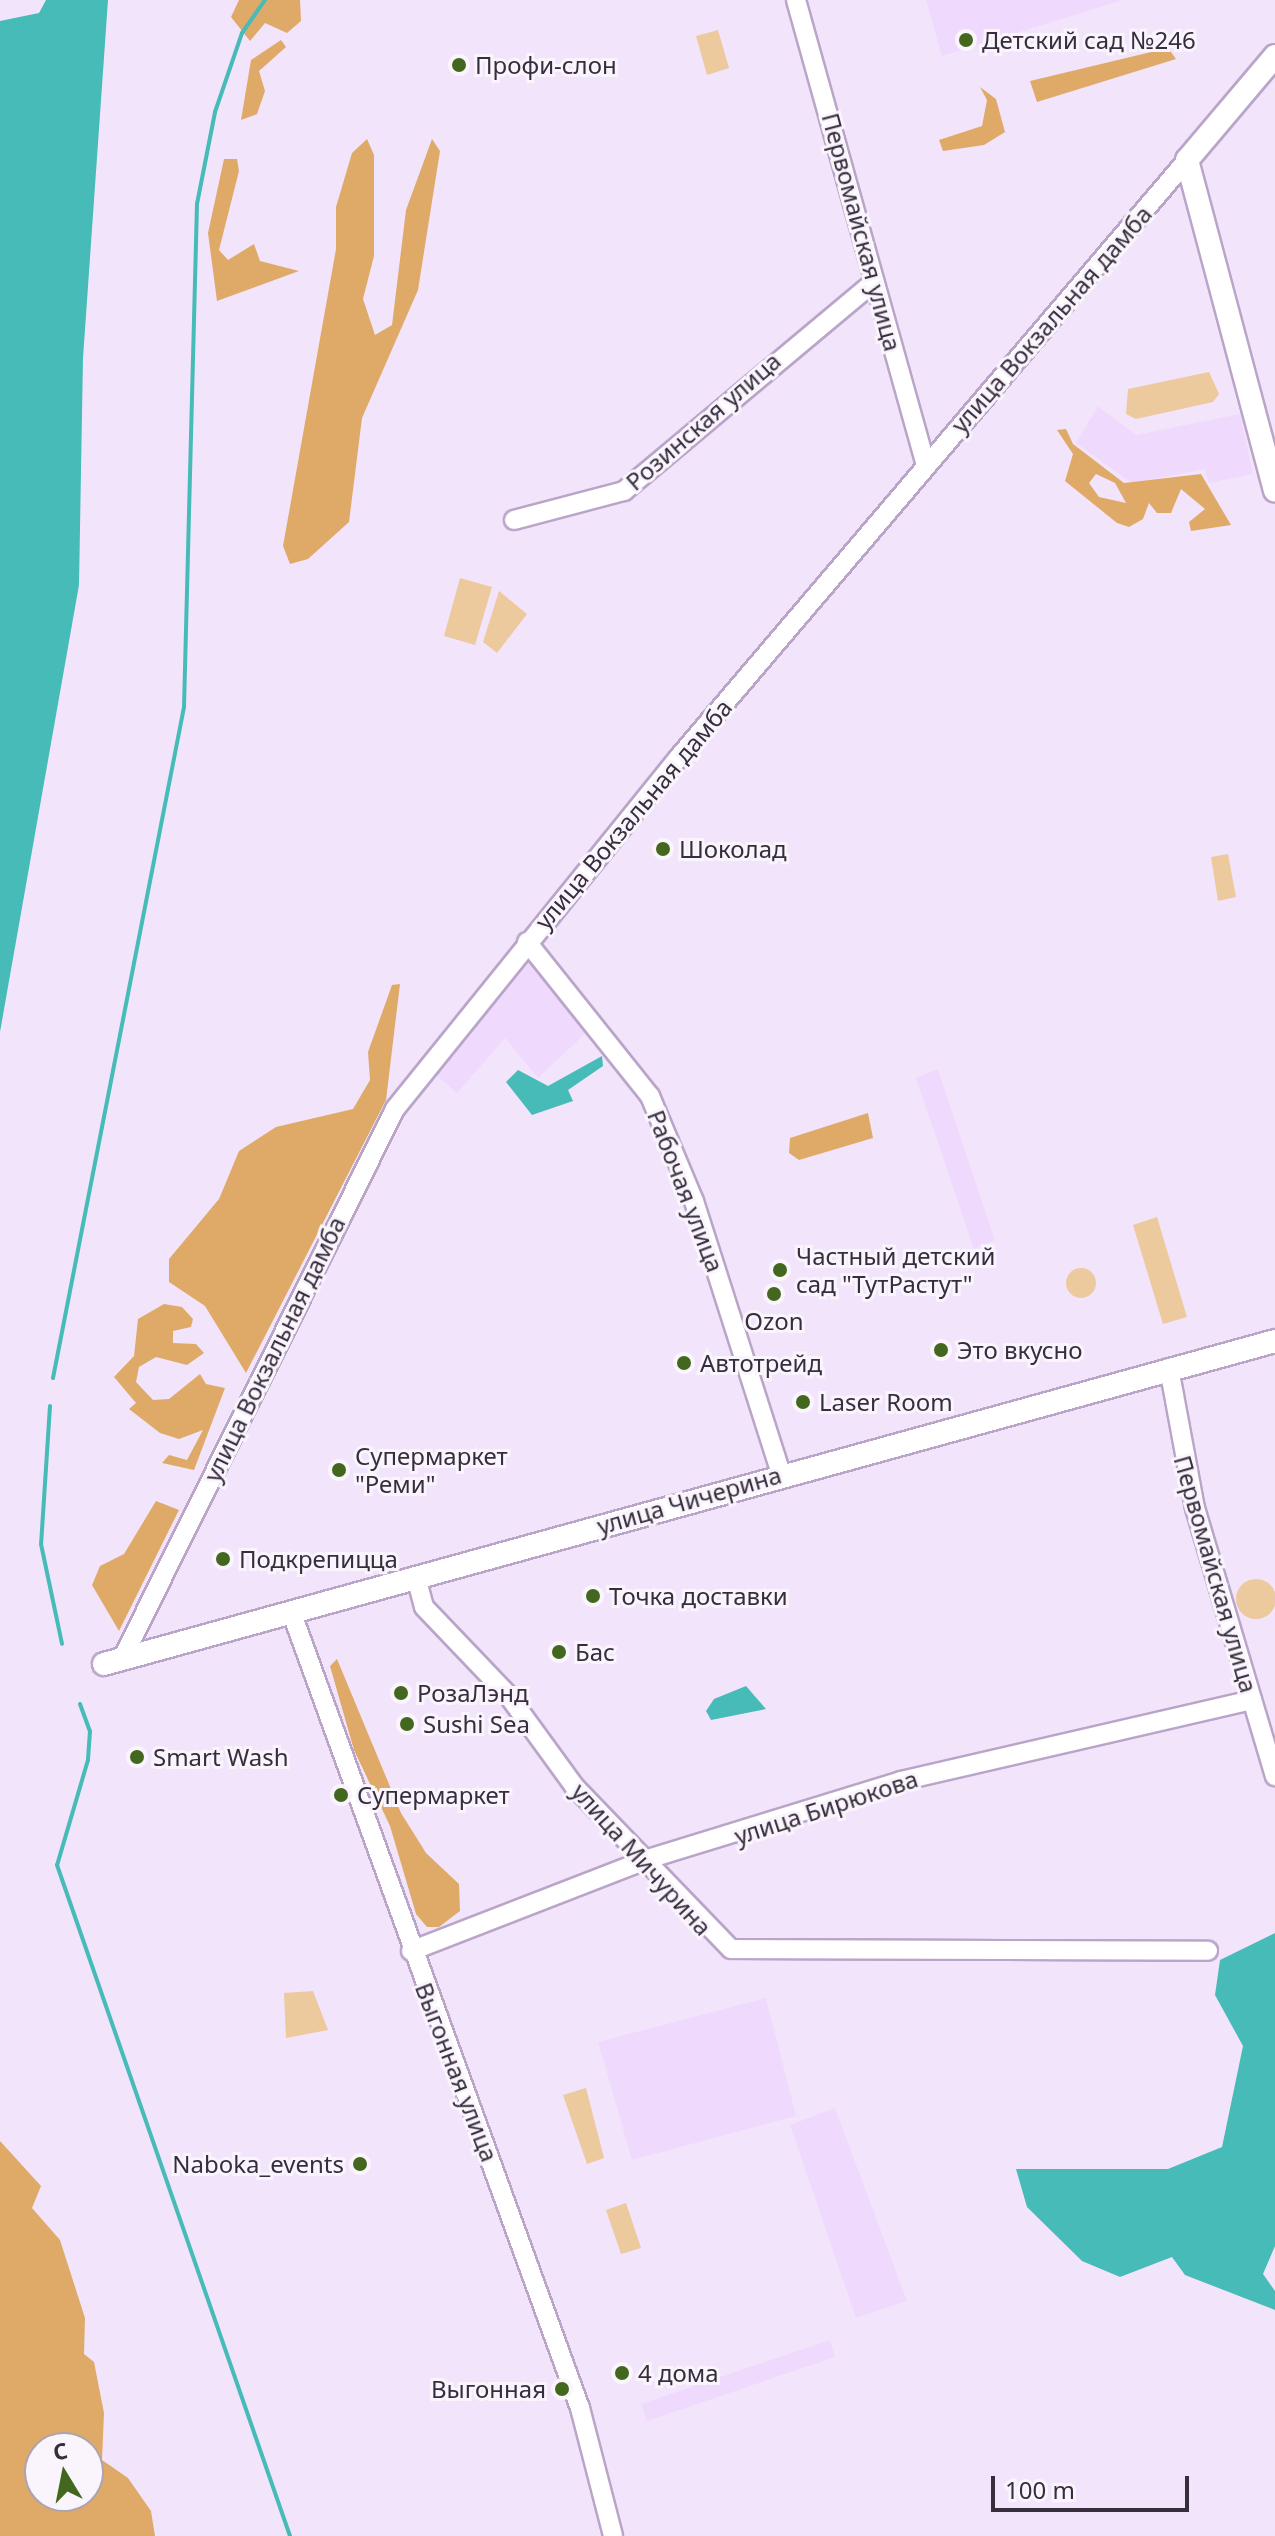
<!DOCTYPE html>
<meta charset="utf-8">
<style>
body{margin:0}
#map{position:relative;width:1275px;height:2536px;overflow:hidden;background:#f2e4fb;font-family:"Noto Sans",sans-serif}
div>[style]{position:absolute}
.built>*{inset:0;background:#efdafd}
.green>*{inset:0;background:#edc99e}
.round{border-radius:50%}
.forest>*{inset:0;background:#dfaa68}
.water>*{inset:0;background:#46bbb7}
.stream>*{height:4px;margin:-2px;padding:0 2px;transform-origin:2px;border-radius:2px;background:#46bbb7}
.roads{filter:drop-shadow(2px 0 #baa5c9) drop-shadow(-2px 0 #baa5c9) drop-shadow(0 2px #baa5c9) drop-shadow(0 -2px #baa5c9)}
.minor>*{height:18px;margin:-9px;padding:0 9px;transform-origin:9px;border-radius:9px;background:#fff}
.major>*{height:22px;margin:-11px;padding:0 11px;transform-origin:11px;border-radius:11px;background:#fff}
.dots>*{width:22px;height:22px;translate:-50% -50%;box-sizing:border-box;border:4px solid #faf5fd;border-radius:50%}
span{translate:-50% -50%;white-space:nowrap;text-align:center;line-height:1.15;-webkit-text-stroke:6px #faf5fd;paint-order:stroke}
.poi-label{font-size:24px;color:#372e3d}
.left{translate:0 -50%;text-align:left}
.right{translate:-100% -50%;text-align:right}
.street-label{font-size:24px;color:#372e3d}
.north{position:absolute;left:24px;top:2432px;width:80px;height:80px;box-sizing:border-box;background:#faf5fd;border:2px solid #aca5b0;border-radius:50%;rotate:350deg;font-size:22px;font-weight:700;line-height:32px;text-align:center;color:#372e3d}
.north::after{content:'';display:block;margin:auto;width:28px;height:36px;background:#44671f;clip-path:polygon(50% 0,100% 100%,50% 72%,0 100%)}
.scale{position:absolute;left:991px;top:2476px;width:198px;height:36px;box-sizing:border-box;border:4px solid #372e3d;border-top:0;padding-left:10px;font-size:24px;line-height:28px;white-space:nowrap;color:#372e3d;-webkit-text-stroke:6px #faf5fd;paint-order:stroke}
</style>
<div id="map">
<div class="built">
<div style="clip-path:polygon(926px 0,1123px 0,942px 56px)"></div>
<div style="clip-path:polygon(1098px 406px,1136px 435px,1240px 414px,1253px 474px,1209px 483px,1205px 469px,1132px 483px,1076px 443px)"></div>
<div style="clip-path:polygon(532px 959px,588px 1031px,538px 1078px,505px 1038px,457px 1093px,436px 1075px)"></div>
<div style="clip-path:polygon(938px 1069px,995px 1240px,974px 1249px,916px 1078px)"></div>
<div style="clip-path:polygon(766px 1998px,796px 2116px,632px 2160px,598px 2042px)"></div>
<div style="clip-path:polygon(835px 2108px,907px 2301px,856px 2318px,790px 2125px)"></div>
<div style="clip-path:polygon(830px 2340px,835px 2357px,647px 2421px,641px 2404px)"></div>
</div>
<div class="green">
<div style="clip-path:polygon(718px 30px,729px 68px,707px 75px,696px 36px)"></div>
<div style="clip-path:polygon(1209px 372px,1219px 394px,1213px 402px,1136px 419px,1126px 414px,1128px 389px)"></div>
<div style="clip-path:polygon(460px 578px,492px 587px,475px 645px,444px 636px)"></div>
<div style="clip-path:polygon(499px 591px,527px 614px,497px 653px,483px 642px)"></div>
<div style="clip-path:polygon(1228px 854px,1236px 897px,1218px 901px,1211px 857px)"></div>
<div style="clip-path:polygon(1157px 1217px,1187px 1317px,1163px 1324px,1133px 1225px)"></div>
<div class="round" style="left:1066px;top:1268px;width:30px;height:30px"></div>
<div class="round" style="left:1236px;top:1579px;width:40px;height:40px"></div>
<div style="clip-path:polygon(313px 1991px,328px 2030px,286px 2038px,284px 1993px)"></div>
<div style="clip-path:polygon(586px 2088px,604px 2158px,587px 2164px,563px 2095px)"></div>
<div style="clip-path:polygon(626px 2203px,641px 2248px,621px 2254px,606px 2210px)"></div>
</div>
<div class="forest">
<div style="clip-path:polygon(239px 0,300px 0,301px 21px,287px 33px,265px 23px,250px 41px,231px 17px)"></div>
<div style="clip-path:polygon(281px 40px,286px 47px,259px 71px,265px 91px,257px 114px,241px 120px,251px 60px)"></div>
<div style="clip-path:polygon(1168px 48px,1176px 59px,1037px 102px,1030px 81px)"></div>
<div style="clip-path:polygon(980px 87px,996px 99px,1005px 132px,984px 145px,943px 151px,939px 140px,982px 126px,987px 100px)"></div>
<div style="clip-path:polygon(367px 139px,374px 155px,374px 256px,363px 299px,375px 335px,392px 325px,406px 210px,432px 139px,440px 151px,418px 290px,362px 418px,349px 522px,308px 559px,290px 564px,283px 546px,336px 249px,336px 207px,352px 153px)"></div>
<div style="clip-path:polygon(224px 159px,237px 159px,239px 171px,219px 250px,228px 260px,254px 244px,260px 261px,299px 271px,217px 301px,208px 233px)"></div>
<div style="clip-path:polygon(evenodd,1066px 429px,1073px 444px,1124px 483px,1201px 474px,1231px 525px,1191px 531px,1189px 522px,1205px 509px,1181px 489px,1171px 513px,1157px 513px,1149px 503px,1143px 519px,1129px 527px,1117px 523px,1065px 481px,1073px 454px,1057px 430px,1066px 429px,1096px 474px,1115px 483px,1126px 503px,1099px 497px,1089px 483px,1096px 474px)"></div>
<div style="clip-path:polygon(400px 984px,386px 1100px,246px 1373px,205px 1306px,169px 1282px,169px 1259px,219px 1199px,239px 1151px,276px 1127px,353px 1109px,370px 1080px,368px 1052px,392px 985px)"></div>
<div style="clip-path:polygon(868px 1113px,873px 1138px,799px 1160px,789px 1153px,790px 1138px)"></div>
<div style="clip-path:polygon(164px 1304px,182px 1307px,193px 1319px,191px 1327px,173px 1331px,173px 1343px,196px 1344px,204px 1353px,187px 1365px,156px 1357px,139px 1367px,136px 1382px,153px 1400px,169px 1399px,200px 1374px,206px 1384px,225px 1388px,194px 1470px,162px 1463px,169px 1455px,187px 1460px,203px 1430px,179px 1439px,160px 1433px,129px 1409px,136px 1403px,114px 1377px,134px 1356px,138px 1319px)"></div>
<div style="clip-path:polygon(156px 1501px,179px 1510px,119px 1631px,92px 1585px,100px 1566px,124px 1554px)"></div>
<div style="clip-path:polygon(337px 1659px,401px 1813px,426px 1853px,459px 1884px,460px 1911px,439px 1927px,427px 1927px,416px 1914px,390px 1826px,354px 1750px,330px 1666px)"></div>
<div style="clip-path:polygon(evenodd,0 2141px,41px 2186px,32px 2208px,60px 2240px,85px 2318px,84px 2354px,94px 2362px,104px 2413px,102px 2460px,128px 2478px,151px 2511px,155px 2536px,0 2536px,0 2141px,40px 2448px,88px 2448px,88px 2496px,40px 2496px,40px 2448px)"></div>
</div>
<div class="water">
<div style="clip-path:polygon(46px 0,108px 0,83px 358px,79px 585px,0 1032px,0 21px,39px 13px)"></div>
<div style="clip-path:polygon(602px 1056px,603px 1066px,568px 1090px,573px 1101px,532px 1115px,506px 1082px,518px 1070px,548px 1086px)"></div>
<div style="clip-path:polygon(746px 1686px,766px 1709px,711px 1720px,706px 1711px,714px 1699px)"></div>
<div style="clip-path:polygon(1275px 1933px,1275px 2246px,1263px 2274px,1275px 2291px,1275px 2310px,1185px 2275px,1172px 2257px,1120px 2277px,1082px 2261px,1027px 2207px,1016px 2169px,1168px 2169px,1222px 2147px,1243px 2046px,1215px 1995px,1220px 1960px)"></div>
</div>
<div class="stream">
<div style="left:53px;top:1378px;width:684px;rotate:-78.95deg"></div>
<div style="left:184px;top:707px;width:503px;rotate:-88.52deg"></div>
<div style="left:197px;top:204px;width:94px;rotate:-78.9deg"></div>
<div style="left:215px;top:112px;width:83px;rotate:-71.1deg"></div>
<div style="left:242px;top:33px;width:40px;rotate:-55.1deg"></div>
<div style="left:50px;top:1406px;width:138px;rotate:93.7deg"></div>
<div style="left:41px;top:1544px;width:102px;rotate:78.1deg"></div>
<div style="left:80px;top:1704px;width:29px;rotate:70deg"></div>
<div style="left:90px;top:1731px;width:29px;rotate:94deg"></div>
<div style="left:88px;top:1760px;width:109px;rotate:106.4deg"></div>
<div style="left:57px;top:1865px;width:710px;rotate:70.85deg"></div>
</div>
<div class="roads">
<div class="minor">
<div style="left:796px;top:0;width:483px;rotate:74.4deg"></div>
<div style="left:514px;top:520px;width:114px;rotate:-14.8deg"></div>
<div style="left:624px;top:491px;width:326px;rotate:-39.9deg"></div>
<div style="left:527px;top:942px;width:197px;rotate:51.4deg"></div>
<div style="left:650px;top:1096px;width:114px;rotate:67.3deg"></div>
<div style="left:694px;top:1201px;width:287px;rotate:72.3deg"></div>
<div style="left:1169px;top:1368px;width:142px;rotate:79.5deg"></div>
<div style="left:1195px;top:1508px;width:280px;rotate:73.4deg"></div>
<div style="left:416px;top:1577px;width:31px;rotate:75deg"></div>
<div style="left:424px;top:1607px;width:122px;rotate:46.3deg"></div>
<div style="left:508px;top:1695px;width:112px;rotate:54deg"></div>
<div style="left:574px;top:1786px;width:226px;rotate:46.1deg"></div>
<div style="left:731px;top:1949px;width:477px;rotate:0.2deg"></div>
<div style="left:291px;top:1611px;width:848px;rotate:70.07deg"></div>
<div style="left:580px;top:2408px;width:132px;rotate:75.5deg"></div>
<div style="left:122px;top:1659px;width:614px;rotate:-63.6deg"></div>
<div style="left:395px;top:1109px;width:452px;rotate:-51.1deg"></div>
<div style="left:679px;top:757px;width:784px;rotate:-49.6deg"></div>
<div style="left:411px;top:1951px;width:254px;rotate:-21.2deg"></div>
<div style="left:648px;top:1859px;width:265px;rotate:-17.1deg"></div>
<div style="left:901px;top:1781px;width:360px;rotate:-13deg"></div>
</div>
<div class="major">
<div style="left:1275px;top:56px;width:136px;rotate:130.2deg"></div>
<div style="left:1187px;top:160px;width:342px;rotate:75.1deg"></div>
<div style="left:104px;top:1664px;width:1215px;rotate:-15.42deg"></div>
</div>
</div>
<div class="dots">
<div style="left:966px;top:40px;background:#44671f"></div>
<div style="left:459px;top:65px;background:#44671f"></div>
<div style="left:663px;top:849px;background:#44671f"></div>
<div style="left:780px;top:1270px;background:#44671f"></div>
<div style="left:774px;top:1294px;background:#44671f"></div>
<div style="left:941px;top:1350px;background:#44671f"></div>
<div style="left:684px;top:1363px;background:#44671f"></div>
<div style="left:803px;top:1402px;background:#44671f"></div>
<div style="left:339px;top:1470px;background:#44671f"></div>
<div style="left:223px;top:1559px;background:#44671f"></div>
<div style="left:593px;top:1596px;background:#44671f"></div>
<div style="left:559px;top:1652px;background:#44671f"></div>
<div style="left:401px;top:1693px;background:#44671f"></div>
<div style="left:407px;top:1724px;background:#44671f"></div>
<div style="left:137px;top:1757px;background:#44671f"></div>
<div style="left:341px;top:1795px;background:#44671f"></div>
<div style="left:360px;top:2164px;background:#44671f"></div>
<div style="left:622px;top:2373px;background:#44671f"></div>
<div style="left:562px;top:2389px;background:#44671f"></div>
</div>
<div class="poi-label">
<span class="left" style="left:982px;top:40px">Детский сад №246</span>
<span class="left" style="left:475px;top:65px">Профи-слон</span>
<span class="left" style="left:679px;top:849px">Шоколад</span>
<span class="left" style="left:796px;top:1270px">Частный детский<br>сад "ТутРастут"</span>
<span style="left:774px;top:1321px">Ozon</span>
<span class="left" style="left:957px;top:1350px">Это вкусно</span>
<span class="left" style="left:700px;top:1363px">Автотрейд</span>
<span class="left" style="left:819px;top:1402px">Laser Room</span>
<span class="left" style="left:355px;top:1470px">Супермаркет<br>"Реми"</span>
<span class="left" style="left:239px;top:1559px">Подкрепицца</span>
<span class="left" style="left:609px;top:1596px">Точка доставки</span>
<span class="left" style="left:575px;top:1652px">Бас</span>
<span class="left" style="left:417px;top:1693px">РозаЛэнд</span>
<span class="left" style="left:423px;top:1724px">Sushi Sea</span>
<span class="left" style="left:153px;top:1757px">Smart Wash</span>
<span class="left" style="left:357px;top:1795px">Супермаркет</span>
<span class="right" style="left:344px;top:2164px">Naboka_events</span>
<span class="left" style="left:638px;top:2373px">4 дома</span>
<span class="right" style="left:546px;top:2389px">Выгонная</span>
</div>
<div class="street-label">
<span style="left:862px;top:232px;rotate:75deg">Первомайская улица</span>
<span style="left:1051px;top:319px;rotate:-49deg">улица Вокзальная дамба</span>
<span style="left:703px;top:421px;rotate:-41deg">Розинская улица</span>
<span style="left:633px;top:814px;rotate:-50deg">улица Вокзальная дамба</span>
<span style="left:686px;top:1191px;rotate:69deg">Рабочая улица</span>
<span style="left:274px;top:1349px;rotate:-64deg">улица Вокзальная дамба</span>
<span style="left:689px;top:1500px;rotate:-16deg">улица Чичерина</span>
<span style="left:1216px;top:1574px;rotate:74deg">Первомайская улица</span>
<span style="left:826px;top:1807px;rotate:-18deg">улица Бирюкова</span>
<span style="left:642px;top:1859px;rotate:48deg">улица Мичурина</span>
<span style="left:457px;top:2072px;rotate:69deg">Выгонная улица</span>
</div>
<div class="north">С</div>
<div class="scale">100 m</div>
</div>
